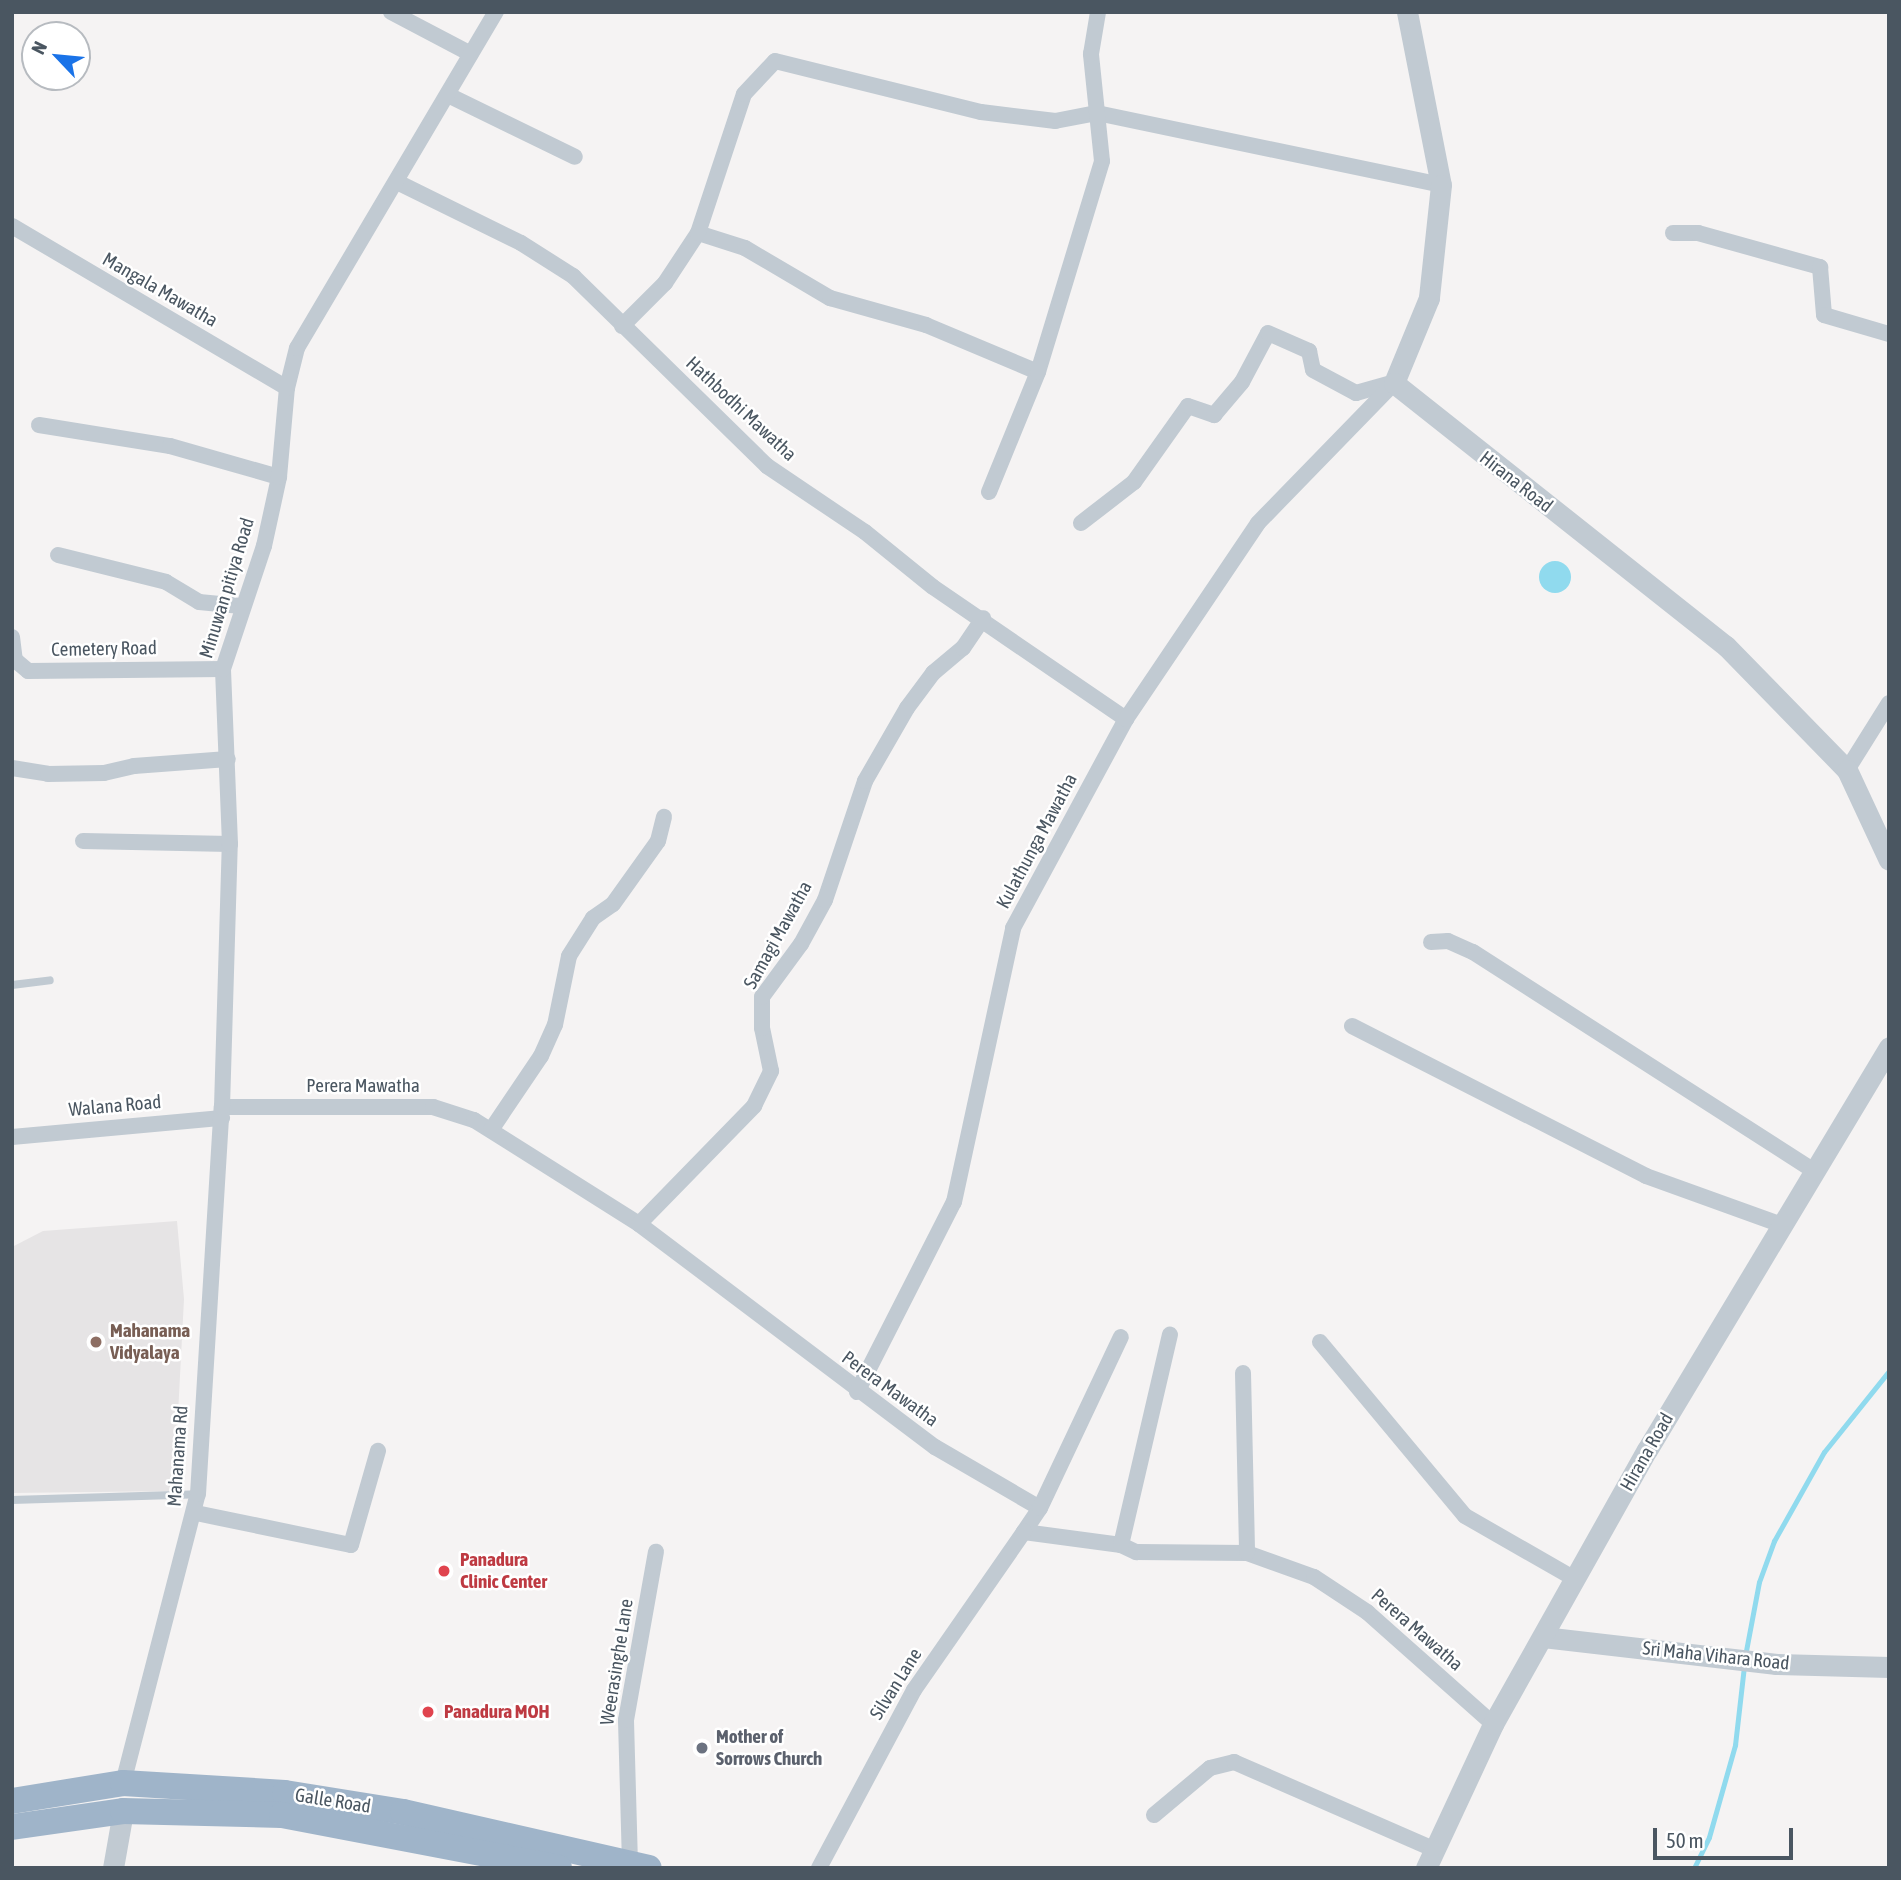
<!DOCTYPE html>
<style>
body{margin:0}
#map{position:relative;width:1901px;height:1880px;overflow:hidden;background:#f5f3f3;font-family:"Asap Condensed",sans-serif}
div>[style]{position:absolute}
.education>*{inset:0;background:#e6e4e5}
.water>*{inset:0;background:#90daee}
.round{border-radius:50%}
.stream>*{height:5px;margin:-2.5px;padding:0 2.5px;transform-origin:2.5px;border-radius:2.5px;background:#90daee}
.service>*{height:8px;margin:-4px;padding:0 4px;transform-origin:4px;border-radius:4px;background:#c1cad2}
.minor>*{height:16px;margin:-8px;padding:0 8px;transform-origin:8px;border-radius:8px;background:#c1cad2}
.tertiary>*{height:21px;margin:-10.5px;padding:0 10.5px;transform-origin:10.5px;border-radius:10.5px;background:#c1cad2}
.trunk>*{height:26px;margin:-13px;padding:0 13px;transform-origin:13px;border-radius:13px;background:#9fb4c9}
.dots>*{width:19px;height:19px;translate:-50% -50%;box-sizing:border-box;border:4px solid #fff;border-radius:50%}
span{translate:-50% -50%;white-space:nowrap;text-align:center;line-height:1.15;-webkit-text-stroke:5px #fff;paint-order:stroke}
.street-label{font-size:19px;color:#4a5661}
.education-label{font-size:19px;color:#785e54;font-weight:700}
.left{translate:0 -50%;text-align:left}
.health-label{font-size:19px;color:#be3a42;font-weight:700}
.worship-label{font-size:19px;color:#5b616d;font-weight:700}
.frame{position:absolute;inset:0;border:14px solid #4a5661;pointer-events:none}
.north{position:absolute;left:21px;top:21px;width:70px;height:70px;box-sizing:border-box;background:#fff;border:2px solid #b7bbc0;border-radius:50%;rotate:296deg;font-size:19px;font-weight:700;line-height:28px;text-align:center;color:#4a5661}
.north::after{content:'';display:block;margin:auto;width:24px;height:32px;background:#1a73e8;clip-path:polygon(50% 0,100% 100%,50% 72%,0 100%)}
.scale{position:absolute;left:1653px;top:1828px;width:140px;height:32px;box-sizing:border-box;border:4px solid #4a5661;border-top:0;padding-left:9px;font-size:21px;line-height:24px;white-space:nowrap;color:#4a5661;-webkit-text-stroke:5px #fff;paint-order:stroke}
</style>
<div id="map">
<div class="education">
<div style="clip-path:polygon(177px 1221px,184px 1299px,174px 1491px,12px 1493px,12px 1247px,43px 1231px)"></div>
</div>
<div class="water">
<div class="round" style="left:1539px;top:561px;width:32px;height:32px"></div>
</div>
<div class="stream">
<div style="left:1745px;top:1656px;width:75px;rotate:-79.3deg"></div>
<div style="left:1759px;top:1582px;width:44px;rotate:-69.9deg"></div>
<div style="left:1774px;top:1541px;width:102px;rotate:-60.7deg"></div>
<div style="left:1824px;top:1452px;width:104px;rotate:-51.3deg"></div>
<div style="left:1694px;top:1868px;width:34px;rotate:-64deg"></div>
<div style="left:1709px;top:1837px;width:96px;rotate:-74.2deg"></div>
<div style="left:1735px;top:1745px;width:80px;rotate:-83.5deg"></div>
</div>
<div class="service">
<div style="left:12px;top:985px;width:38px;rotate:-7deg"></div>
<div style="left:12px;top:1500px;width:186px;rotate:-1.8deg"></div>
</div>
<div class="minor">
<div style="left:391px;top:12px;width:90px;rotate:27.7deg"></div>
<div style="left:448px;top:95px;width:141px;rotate:26deg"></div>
<div style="left:397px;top:182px;width:138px;rotate:26.2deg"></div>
<div style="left:521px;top:243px;width:62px;rotate:32.4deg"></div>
<div style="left:573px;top:276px;width:272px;rotate:44.4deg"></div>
<div style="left:767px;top:466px;width:118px;rotate:34deg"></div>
<div style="left:865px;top:532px;width:87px;rotate:39deg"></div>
<div style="left:933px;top:587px;width:234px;rotate:34.4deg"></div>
<div style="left:12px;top:226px;width:319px;rotate:30.5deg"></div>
<div style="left:698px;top:233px;width:49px;rotate:17.7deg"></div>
<div style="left:745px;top:248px;width:99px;rotate:30.5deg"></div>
<div style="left:830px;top:298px;width:100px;rotate:15.7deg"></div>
<div style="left:926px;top:325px;width:121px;rotate:22.8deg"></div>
<div style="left:1673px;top:233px;width:25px"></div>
<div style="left:1698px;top:233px;width:127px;rotate:15.6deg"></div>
<div style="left:1820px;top:267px;width:48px;rotate:85.2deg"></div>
<div style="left:1824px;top:315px;width:68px;rotate:16.3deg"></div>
<div style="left:622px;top:326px;width:61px;rotate:-45deg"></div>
<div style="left:665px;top:283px;width:60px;rotate:-56.6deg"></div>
<div style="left:698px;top:233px;width:146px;rotate:-71.7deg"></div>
<div style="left:744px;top:94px;width:45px;rotate:-46.8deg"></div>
<div style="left:775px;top:61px;width:212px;rotate:13.9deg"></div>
<div style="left:981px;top:112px;width:75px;rotate:6.9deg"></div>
<div style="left:1055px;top:121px;width:43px;rotate:-10.8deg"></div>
<div style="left:1097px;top:113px;width:351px;rotate:11.8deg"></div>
<div style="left:39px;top:425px;width:133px;rotate:9.1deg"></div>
<div style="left:170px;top:446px;width:113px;rotate:15.9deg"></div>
<div style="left:989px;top:492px;width:130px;rotate:-67.8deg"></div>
<div style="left:1038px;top:372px;width:220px;rotate:-73.1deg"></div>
<div style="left:1102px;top:161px;width:108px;rotate:-95.9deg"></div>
<div style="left:1091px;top:54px;width:43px;rotate:-80.5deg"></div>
<div style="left:1081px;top:523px;width:67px;rotate:-37.7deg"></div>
<div style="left:1134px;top:482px;width:93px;rotate:-54.6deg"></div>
<div style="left:1188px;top:406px;width:28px;rotate:19deg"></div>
<div style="left:1214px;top:415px;width:43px;rotate:-49.7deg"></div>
<div style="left:1242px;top:382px;width:55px;rotate:-62deg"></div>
<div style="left:1268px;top:333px;width:45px;rotate:23.7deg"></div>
<div style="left:1309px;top:351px;width:19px;rotate:78deg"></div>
<div style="left:1313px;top:370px;width:49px;rotate:28.1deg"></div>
<div style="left:1356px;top:393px;width:36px;rotate:-16deg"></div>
<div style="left:58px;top:555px;width:111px;rotate:14deg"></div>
<div style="left:166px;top:582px;width:39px;rotate:31deg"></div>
<div style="left:199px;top:602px;width:42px;rotate:5.4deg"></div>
<div style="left:12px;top:637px;width:23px;rotate:83deg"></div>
<div style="left:15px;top:660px;width:17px;rotate:40deg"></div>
<div style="left:28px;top:671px;width:195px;rotate:-0.6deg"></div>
<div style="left:12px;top:768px;width:36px;rotate:9deg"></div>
<div style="left:48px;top:774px;width:56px;rotate:-1deg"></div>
<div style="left:104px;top:773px;width:31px;rotate:-13deg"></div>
<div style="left:134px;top:766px;width:94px;rotate:-4.3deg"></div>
<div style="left:1847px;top:770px;width:79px;rotate:-57.9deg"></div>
<div style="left:83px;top:841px;width:147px;rotate:1.2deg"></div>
<div style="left:1431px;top:942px;width:17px;rotate:-3deg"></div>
<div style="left:1448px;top:941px;width:27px;rotate:24deg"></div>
<div style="left:1473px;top:952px;width:405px;rotate:32.7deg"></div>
<div style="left:1352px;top:1026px;width:330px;rotate:27deg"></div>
<div style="left:1646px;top:1176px;width:145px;rotate:19.8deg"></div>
<div style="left:222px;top:1107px;width:211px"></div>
<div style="left:433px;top:1107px;width:43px;rotate:17.6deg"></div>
<div style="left:474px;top:1120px;width:195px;rotate:32.2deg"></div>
<div style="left:639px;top:1224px;width:371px;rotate:37deg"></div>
<div style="left:935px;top:1447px;width:121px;rotate:30.2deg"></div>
<div style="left:1040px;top:1508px;width:29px;rotate:124deg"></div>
<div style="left:1024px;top:1532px;width:98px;rotate:7.6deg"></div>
<div style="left:1121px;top:1545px;width:17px;rotate:25deg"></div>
<div style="left:1136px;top:1552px;width:111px;rotate:0.5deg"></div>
<div style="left:1247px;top:1553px;width:71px;rotate:19.7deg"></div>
<div style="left:1314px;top:1577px;width:64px;rotate:33.4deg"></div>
<div style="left:1367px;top:1612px;width:169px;rotate:41.6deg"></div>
<div style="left:491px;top:1130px;width:89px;rotate:-56deg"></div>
<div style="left:541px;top:1056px;width:34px;rotate:-66deg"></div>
<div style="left:555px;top:1025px;width:70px;rotate:-78.5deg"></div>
<div style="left:569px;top:956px;width:45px;rotate:-57.7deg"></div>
<div style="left:593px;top:918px;width:24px;rotate:-35deg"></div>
<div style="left:613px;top:904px;width:77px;rotate:-54.5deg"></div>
<div style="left:658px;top:841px;width:25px;rotate:-76deg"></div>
<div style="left:12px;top:1137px;width:211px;rotate:-5.2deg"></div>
<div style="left:639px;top:1224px;width:165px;rotate:-45.7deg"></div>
<div style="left:754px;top:1106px;width:39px;rotate:-64deg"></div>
<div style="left:771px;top:1071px;width:44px;rotate:-101.8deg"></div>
<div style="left:762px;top:1028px;width:31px;rotate:-90deg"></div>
<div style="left:762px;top:997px;width:66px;rotate:-53.7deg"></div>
<div style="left:801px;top:944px;width:50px;rotate:-61.4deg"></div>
<div style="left:825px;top:900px;width:126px;rotate:-71.4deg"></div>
<div style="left:865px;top:781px;width:84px;rotate:-60.1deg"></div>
<div style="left:907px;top:708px;width:44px;rotate:-53.4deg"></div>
<div style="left:933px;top:673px;width:39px;rotate:-40deg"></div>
<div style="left:963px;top:648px;width:36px;rotate:-56deg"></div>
<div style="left:1320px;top:1342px;width:226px;rotate:50.2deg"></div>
<div style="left:1465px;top:1516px;width:127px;rotate:29.8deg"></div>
<div style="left:1243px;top:1373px;width:180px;rotate:88.7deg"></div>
<div style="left:857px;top:1392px;width:213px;rotate:-63deg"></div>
<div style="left:954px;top:1202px;width:280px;rotate:-77.8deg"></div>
<div style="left:1013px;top:928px;width:238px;rotate:-61.6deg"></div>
<div style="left:1126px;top:719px;width:236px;rotate:-56deg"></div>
<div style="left:1258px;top:523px;width:195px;rotate:-45.8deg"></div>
<div style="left:1040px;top:1508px;width:189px;rotate:-64.7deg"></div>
<div style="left:196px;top:1513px;width:158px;rotate:11.7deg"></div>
<div style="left:351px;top:1545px;width:98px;rotate:-74deg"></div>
<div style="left:1121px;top:1545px;width:216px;rotate:-76.9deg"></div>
<div style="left:123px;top:1783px;width:299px;rotate:-75.5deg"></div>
<div style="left:198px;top:1494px;width:388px;rotate:-86.5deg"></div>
<div style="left:222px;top:1107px;width:263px;rotate:-88.3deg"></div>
<div style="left:230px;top:844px;width:175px;rotate:-92.3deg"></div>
<div style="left:223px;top:669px;width:130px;rotate:-71.6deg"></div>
<div style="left:264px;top:546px;width:71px;rotate:-77.7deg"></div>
<div style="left:279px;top:477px;width:89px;rotate:-84.9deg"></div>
<div style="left:287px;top:388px;width:41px;rotate:-76deg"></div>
<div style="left:297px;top:348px;width:391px;rotate:-59.4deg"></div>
<div style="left:1154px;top:1815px;width:73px;rotate:-40deg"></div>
<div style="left:1210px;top:1768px;width:25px;rotate:-14deg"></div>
<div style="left:1234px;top:1762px;width:219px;rotate:23.6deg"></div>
<div style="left:630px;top:1864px;width:144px;rotate:-91.6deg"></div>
<div style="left:626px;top:1720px;width:171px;rotate:-79.9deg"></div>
<div style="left:819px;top:1868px;width:202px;rotate:-61.9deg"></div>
<div style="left:914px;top:1690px;width:193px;rotate:-55.2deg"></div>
</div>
<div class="tertiary">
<div style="left:1407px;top:12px;width:176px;rotate:78.9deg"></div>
<div style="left:1441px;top:185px;width:114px;rotate:96.1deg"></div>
<div style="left:1429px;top:298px;width:92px;rotate:112.4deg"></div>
<div style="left:1394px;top:383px;width:424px;rotate:38.4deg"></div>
<div style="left:1726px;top:646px;width:173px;rotate:45.7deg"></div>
<div style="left:1847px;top:770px;width:99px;rotate:65deg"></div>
<div style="left:1543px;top:1637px;width:235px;rotate:6.6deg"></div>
<div style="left:1776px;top:1664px;width:113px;rotate:1.5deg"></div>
<div style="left:113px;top:1868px;width:58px;rotate:-80deg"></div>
<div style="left:1426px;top:1868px;width:159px;rotate:-65deg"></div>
<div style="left:1493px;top:1724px;width:314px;rotate:-60.7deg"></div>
<div style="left:1647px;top:1450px;width:470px;rotate:-59deg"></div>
</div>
<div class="trunk">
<div style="left:12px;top:1801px;width:112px;rotate:-9.2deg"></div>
<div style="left:123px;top:1783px;width:162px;rotate:3.5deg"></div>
<div style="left:285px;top:1793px;width:120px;rotate:9.1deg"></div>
<div style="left:403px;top:1812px;width:252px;rotate:12.8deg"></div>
<div style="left:12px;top:1827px;width:112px;rotate:-8.2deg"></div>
<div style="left:123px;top:1811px;width:159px;rotate:1.4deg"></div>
<div style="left:282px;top:1815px;width:282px;rotate:10.8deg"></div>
</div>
<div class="dots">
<div style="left:96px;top:1342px;background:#8d6e63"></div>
<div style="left:444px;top:1571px;background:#e0444e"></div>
<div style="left:428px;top:1712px;background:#e0444e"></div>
<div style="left:702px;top:1748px;background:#6b7280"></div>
</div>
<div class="street-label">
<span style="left:160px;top:290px;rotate:30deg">Mangala Mawatha</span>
<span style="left:741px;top:409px;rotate:43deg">Hathbodhi Mawatha</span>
<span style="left:1516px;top:482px;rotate:38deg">Hirana Road</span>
<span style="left:227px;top:588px;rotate:-73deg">Minuwan pitiya Road</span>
<span style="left:104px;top:649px;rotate:-1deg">Cemetery Road</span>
<span style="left:1037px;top:841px;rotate:-62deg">Kulathunga Mawatha</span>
<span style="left:778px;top:935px;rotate:-61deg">Samagi Mawatha</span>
<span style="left:363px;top:1086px">Perera Mawatha</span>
<span style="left:115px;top:1106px;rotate:-5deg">Walana Road</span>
<span style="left:890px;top:1389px;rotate:36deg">Perera Mawatha</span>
<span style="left:1647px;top:1452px;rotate:-60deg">Hirana Road</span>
<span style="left:178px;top:1456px;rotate:-86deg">Mahanama Rd</span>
<span style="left:1417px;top:1630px;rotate:41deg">Perera Mawatha</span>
<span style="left:1716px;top:1656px;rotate:6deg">Sri Maha Vihara Road</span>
<span style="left:617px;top:1662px;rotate:-81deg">Weerasinghe Lane</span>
<span style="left:896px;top:1684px;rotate:-58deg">Silvan Lane</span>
<span style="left:333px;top:1801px;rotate:9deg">Galle Road</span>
</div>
<div class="education-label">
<span class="left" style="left:110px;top:1342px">Mahanama<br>Vidyalaya</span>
</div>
<div class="health-label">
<span class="left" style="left:460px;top:1571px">Panadura<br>Clinic Center</span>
<span class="left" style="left:444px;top:1712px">Panadura MOH</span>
</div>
<div class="worship-label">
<span class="left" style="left:716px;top:1748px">Mother of<br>Sorrows Church</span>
</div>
<div class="frame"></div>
<div class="north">N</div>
<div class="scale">50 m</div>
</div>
